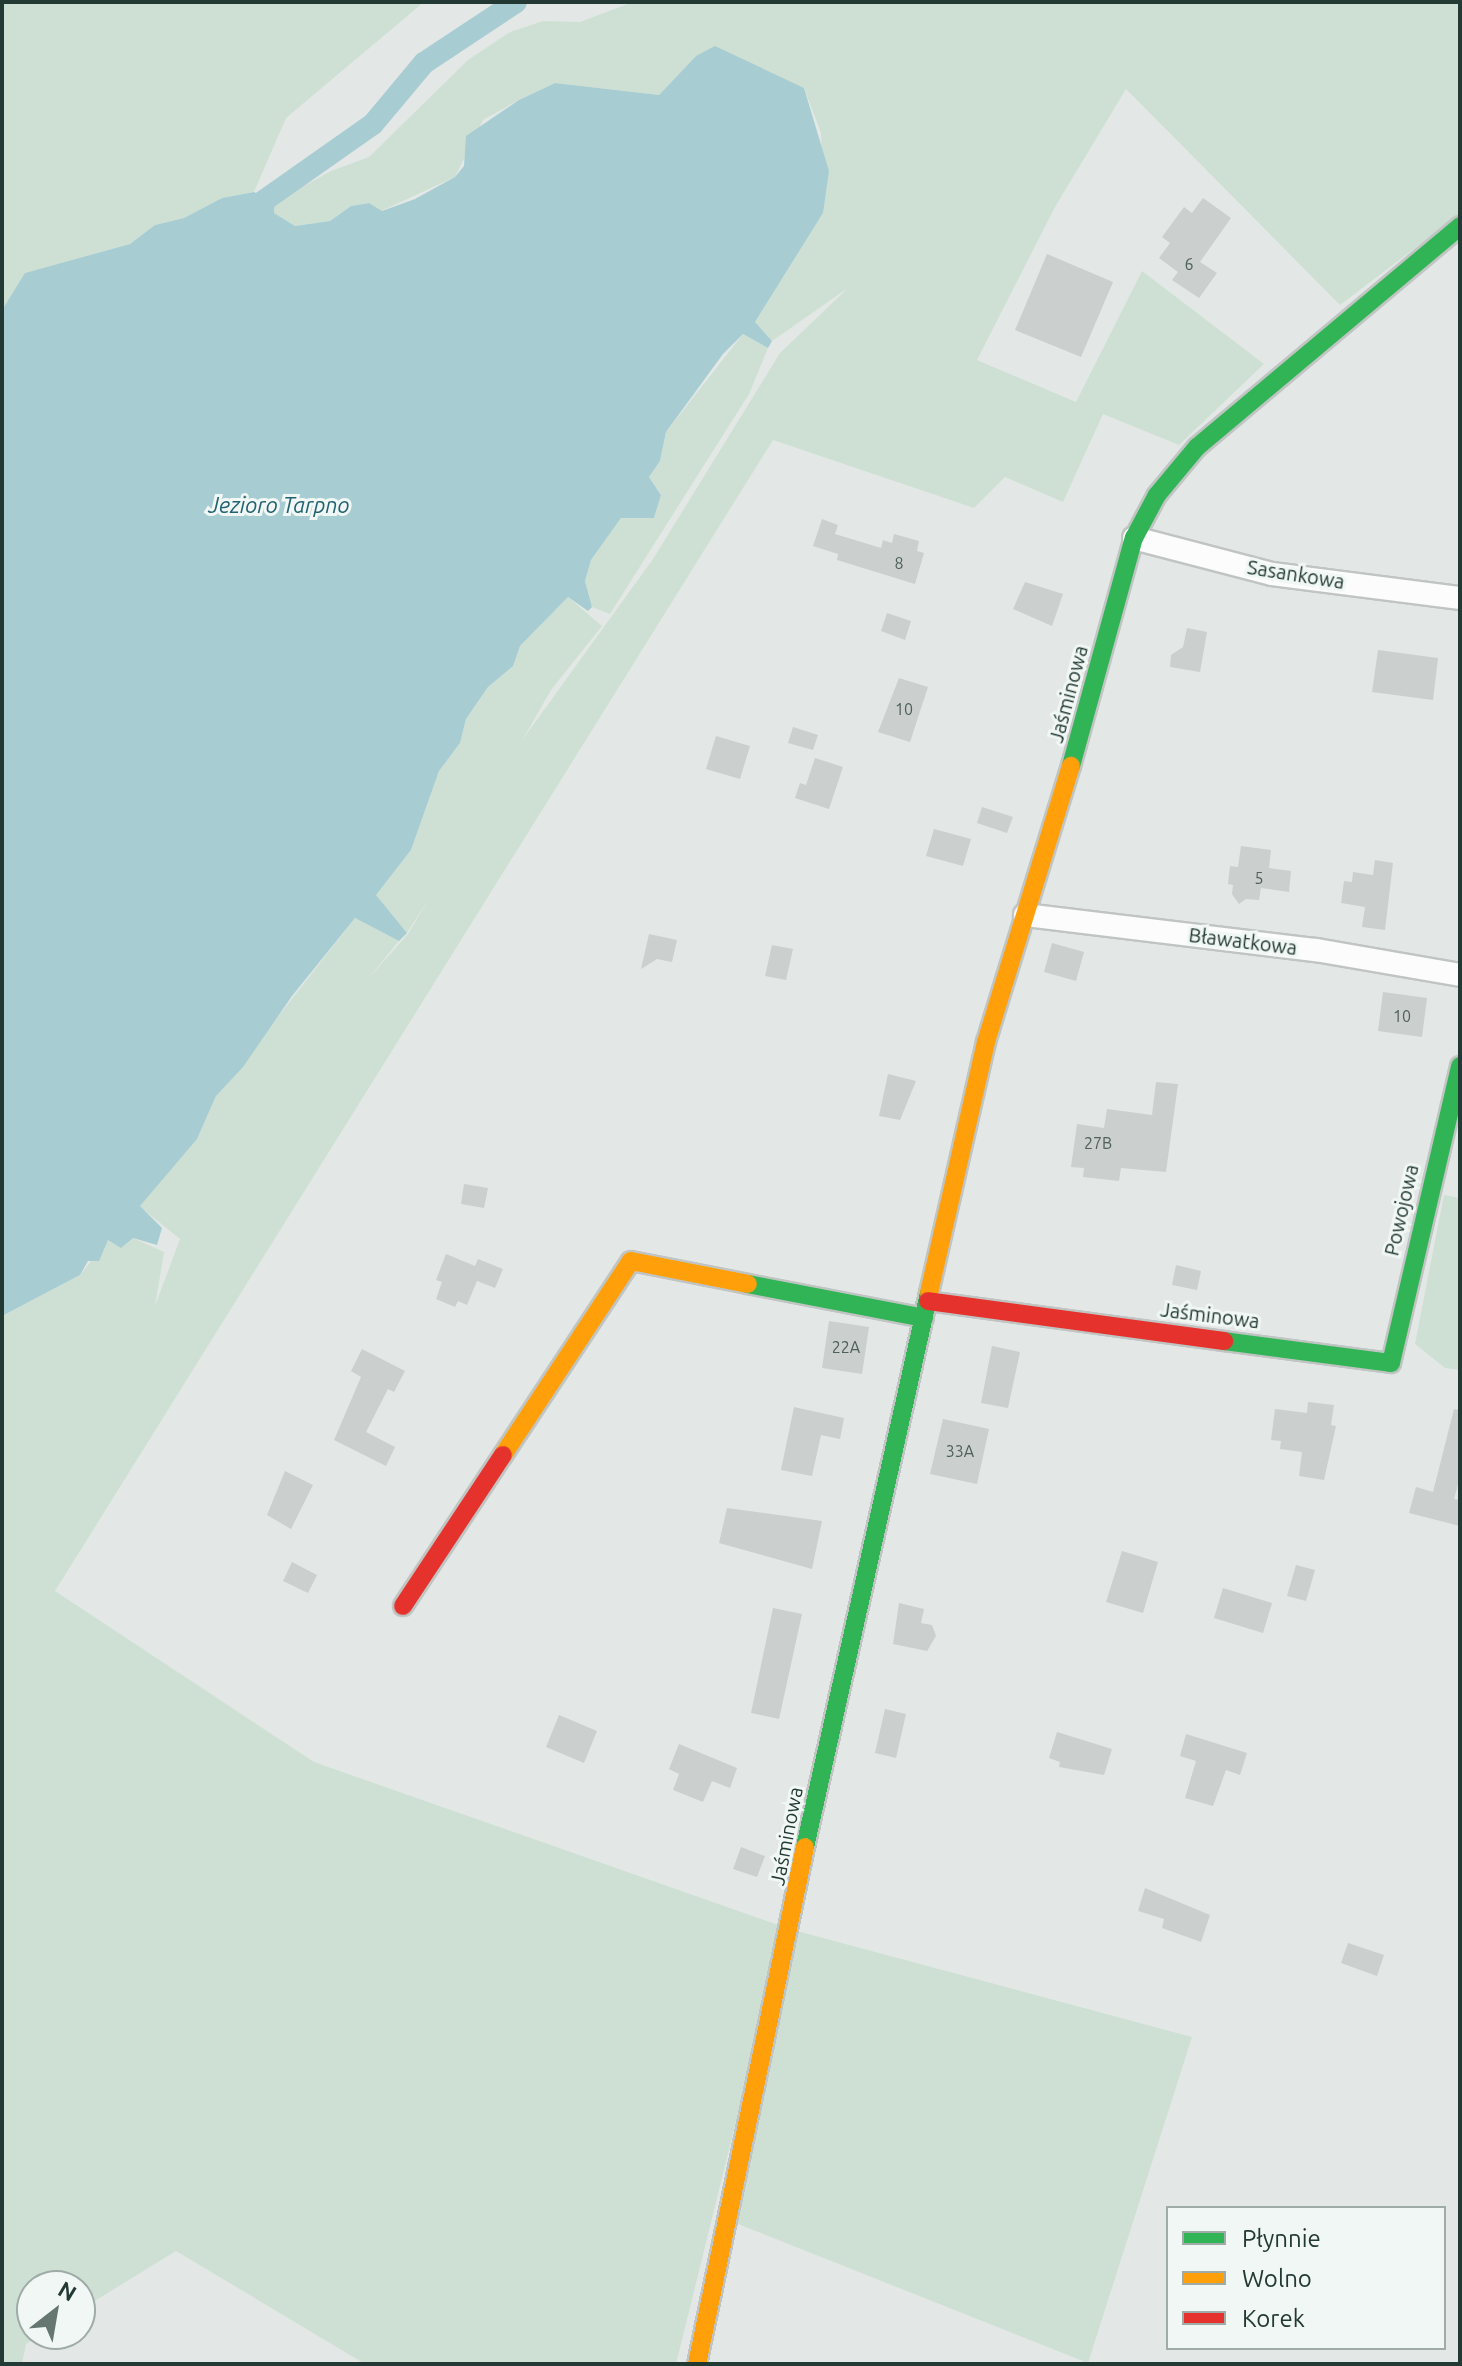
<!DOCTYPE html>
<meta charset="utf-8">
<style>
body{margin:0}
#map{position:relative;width:1462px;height:2366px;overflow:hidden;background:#e3e8e6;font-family:Ubuntu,sans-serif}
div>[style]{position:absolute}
.green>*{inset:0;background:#cee0d3}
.water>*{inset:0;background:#a7cdd3}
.canal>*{height:22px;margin:-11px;padding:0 11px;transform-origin:11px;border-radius:11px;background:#a7cdd3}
.building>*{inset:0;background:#cbcfcd}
.roads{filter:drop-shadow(2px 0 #c0c5c3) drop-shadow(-2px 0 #c0c5c3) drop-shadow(0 2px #c0c5c3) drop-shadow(0 -2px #c0c5c3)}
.street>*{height:22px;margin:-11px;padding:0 11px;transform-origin:11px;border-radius:11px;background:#fbfcfb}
.fast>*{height:18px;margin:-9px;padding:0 9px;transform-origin:9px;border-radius:9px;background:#30b455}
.slow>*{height:18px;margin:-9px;padding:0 9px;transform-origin:9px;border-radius:9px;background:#ff9f0a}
.jam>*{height:18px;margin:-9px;padding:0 9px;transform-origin:9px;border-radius:9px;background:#e5322d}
span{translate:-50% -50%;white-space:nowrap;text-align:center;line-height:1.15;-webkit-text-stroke:6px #f1f7f4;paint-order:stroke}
.number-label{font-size:16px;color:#4e605b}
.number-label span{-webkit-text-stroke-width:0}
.street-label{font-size:20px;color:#233a34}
.water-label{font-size:22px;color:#226371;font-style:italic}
.frame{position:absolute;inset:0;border:4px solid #233a34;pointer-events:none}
.legend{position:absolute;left:1166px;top:2206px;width:280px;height:144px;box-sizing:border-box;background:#f1f7f4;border:2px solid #9faba7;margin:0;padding:10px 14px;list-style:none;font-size:24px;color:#233a34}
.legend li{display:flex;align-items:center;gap:16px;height:40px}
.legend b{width:40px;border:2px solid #9faba7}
.north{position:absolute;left:16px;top:2270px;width:80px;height:80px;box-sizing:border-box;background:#f1f7f4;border:2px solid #9faba7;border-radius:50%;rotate:31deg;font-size:22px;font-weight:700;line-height:32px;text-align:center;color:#233a34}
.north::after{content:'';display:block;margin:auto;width:28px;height:36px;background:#667772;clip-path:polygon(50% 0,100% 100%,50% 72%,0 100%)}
</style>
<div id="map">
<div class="green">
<div style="clip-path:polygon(2px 2px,424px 2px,286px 118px,254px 192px,222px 198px,184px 218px,155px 225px,130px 244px,26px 273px,2px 310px)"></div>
<div style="clip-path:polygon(633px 2px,1460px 2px,1460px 214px,1340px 305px,1126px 89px,1055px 207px,977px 360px,1076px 402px,1142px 271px,1264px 364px,1179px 445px,1103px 414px,1063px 502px,1005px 477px,974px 508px,773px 440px,55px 1591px,314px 1762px,784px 1927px,676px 2364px,365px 2364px,176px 2251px,80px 2310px,80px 2286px,32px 2286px,32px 2334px,41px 2334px,26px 2344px,22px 2364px,2px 2364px,2px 1316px,80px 1275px,108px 1240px,133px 1238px,164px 1252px,155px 1306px,180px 1239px,139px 1206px,197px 1139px,216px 1096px,355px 918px,399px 941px,367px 980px,408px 934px,430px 897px,407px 933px,375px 896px,411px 850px,439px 771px,460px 743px,466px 719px,488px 687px,512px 666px,520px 646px,568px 597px,602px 626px,551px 690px,523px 739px,653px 559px,780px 353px,848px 288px,772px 341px,755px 322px,823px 213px,821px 133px,804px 88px,696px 56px,659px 95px,555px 83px,519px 100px,483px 120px,455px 177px,381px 211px,369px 203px,351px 206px,330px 221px,295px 226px,274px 213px,275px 202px,331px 171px,369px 157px,468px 60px,510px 32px,543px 21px,580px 22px)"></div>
<div style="clip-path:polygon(743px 334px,768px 348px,749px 394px,610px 614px,592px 607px,585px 581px,591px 560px,621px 518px,654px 518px,661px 494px,649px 477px,660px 461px,666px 432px)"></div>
<div style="clip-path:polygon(1444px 1195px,1460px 1198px,1460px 1370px,1445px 1368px,1415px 1344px)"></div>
<div style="clip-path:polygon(797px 1931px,1192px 2037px,1088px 2363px,733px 2222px)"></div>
</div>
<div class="water">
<div style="clip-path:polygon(715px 46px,804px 88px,829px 171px,823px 213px,755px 322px,772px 341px,768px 348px,743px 334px,723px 354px,666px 432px,660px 461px,649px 477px,661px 495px,654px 518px,621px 518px,591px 560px,585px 581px,592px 607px,588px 611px,568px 597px,520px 646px,513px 666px,488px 687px,466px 719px,460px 743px,439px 771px,411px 850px,376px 895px,407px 933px,399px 941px,355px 918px,292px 996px,243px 1067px,216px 1096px,197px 1139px,140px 1206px,162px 1228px,157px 1245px,133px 1238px,121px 1248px,108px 1240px,99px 1261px,88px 1261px,80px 1275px,2px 1316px,2px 310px,25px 273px,130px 244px,155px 225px,184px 218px,222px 198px,254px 192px,275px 202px,274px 213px,295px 226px,330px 221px,351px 206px,369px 203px,382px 211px,415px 199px,455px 177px,464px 166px,466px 136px,519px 100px,555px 83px,659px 95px,696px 56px)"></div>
</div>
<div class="canal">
<div style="left:245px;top:214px;width:156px;rotate:-35.1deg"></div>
<div style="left:373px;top:124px;width:80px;rotate:-50.1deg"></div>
<div style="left:424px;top:63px;width:110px;rotate:-33.5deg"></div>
</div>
<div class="building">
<div style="clip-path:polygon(1203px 198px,1231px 218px,1200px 262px,1217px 273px,1199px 298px,1172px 280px,1178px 272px,1159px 258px,1170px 243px,1162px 237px,1184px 207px,1192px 213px)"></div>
<div style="clip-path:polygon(1047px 254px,1113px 282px,1081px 357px,1015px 330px)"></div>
<div style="clip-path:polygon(822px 519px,838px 525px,835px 534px,881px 548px,883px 540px,892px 543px,894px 534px,919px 541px,917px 551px,924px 553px,915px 584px,837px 560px,838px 554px,813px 546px)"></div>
<div style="clip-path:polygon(1025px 582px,1063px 594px,1052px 626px,1013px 609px)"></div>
<div style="clip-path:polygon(887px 613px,911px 621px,905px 640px,881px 631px)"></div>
<div style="clip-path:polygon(1187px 628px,1207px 632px,1200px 672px,1170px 667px,1171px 655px,1183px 647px)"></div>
<div style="clip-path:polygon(1378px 650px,1438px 658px,1433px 700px,1372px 692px)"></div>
<div style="clip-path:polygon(899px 678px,928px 687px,910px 742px,878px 732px)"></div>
<div style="clip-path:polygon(793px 727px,818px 735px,813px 750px,788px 743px)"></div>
<div style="clip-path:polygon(716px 736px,750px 746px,740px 779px,706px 769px)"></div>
<div style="clip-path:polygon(815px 758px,843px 767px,829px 809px,795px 798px,800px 783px,806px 785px)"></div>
<div style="clip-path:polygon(982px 807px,1013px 817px,1007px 833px,977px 823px)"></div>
<div style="clip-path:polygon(934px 829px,971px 839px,963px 866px,926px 856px)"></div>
<div style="clip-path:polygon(1241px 846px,1271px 850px,1269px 868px,1291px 871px,1289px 892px,1261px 888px,1259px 900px,1246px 899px,1239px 904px,1232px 894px,1233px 885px,1228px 884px,1230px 866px,1238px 867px)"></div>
<div style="clip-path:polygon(1375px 860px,1393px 863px,1385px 930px,1362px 927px,1365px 907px,1341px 903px,1344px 881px,1352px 882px,1353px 872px,1373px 875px)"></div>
<div style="clip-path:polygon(649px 934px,677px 940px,672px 962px,657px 959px,641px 969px)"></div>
<div style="clip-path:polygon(1052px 943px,1084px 952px,1076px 981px,1044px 972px)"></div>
<div style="clip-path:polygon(772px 945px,793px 949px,786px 980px,765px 976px)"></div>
<div style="clip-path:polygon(1383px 992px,1427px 998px,1422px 1037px,1378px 1031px)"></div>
<div style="clip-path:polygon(888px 1074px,916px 1081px,900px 1120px,879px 1116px)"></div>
<div style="clip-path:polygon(1156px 1082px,1178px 1084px,1166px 1172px,1121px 1168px,1119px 1181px,1083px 1177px,1084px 1168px,1071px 1167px,1077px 1124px,1104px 1128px,1107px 1109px,1152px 1115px)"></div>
<div style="clip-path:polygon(464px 1184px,488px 1188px,484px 1208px,461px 1204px)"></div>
<div style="clip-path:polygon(446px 1254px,475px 1266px,478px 1259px,503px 1269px,495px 1288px,477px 1281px,467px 1305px,458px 1301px,455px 1307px,436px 1299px,442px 1282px,436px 1280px)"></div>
<div style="clip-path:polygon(1176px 1265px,1201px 1271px,1197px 1290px,1172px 1285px)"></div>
<div style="clip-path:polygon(829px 1321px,869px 1327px,862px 1374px,822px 1368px)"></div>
<div style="clip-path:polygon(992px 1346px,1020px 1352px,1008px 1408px,981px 1403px)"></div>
<div style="clip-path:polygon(362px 1349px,405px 1371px,394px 1392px,388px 1389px,366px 1432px,395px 1447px,386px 1466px,334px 1440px,361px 1377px,351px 1371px)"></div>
<div style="clip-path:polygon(1308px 1402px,1334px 1405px,1331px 1425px,1336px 1426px,1324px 1480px,1299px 1476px,1302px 1452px,1280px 1449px,1281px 1441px,1271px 1440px,1275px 1409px,1307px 1413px)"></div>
<div style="clip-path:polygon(794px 1407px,844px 1418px,840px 1439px,821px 1435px,812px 1476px,781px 1470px)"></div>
<div style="clip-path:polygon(1454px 1409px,1460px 1410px,1460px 1477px,1454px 1499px,1460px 1500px,1460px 1526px,1409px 1513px,1416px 1487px,1433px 1492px)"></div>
<div style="clip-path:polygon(943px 1419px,989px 1429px,977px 1484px,930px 1474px)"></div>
<div style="clip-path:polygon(285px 1471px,313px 1485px,291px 1529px,267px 1515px)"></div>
<div style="clip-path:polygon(727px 1508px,822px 1521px,812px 1569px,719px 1543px)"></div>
<div style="clip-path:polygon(1122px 1551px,1158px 1562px,1143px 1613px,1106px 1602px)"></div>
<div style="clip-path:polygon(292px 1562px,317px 1575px,308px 1593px,283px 1581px)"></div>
<div style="clip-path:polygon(1296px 1565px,1315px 1570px,1306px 1601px,1287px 1596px)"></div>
<div style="clip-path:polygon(1223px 1588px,1272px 1603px,1263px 1633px,1214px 1618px)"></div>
<div style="clip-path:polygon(899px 1603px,924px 1609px,921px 1623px,932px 1625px,936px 1636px,927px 1651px,893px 1644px)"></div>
<div style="clip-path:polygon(773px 1608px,802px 1614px,779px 1719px,751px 1713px)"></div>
<div style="clip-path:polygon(885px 1709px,906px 1714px,896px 1758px,875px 1753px)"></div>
<div style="clip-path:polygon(559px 1715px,597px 1731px,584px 1763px,546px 1747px)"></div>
<div style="clip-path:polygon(1057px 1732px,1112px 1749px,1104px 1775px,1059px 1767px,1060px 1762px,1049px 1758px)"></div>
<div style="clip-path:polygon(1186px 1734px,1247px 1753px,1240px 1775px,1226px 1770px,1213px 1806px,1185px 1798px,1196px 1761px,1180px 1756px)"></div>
<div style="clip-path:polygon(679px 1744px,737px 1768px,730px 1788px,712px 1781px,703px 1802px,673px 1790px,679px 1774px,669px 1769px)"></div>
<div style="clip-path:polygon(741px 1847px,765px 1856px,757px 1877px,733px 1869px)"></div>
<div style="clip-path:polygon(1145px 1888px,1210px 1915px,1201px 1942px,1162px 1928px,1164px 1919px,1138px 1911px)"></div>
<div style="clip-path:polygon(1348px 1943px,1384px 1955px,1377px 1976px,1341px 1963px)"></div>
</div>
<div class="roads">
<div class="street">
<div style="left:1134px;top:538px;width:143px;rotate:14.6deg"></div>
<div style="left:1272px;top:574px;width:190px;rotate:7.3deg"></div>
<div style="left:1025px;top:915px;width:293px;rotate:6.9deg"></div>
<div style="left:1316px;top:950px;width:146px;rotate:9.8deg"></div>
</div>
<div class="fast">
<div style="left:1071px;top:766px;width:237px;rotate:-74.6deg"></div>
<div style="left:1134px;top:538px;width:49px;rotate:-61.9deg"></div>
<div style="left:1157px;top:495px;width:62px;rotate:-50.2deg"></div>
<div style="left:1197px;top:447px;width:344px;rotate:-40deg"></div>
<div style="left:748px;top:1284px;width:179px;rotate:10.9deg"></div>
<div style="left:1224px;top:1341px;width:168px;rotate:7.5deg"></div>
<div style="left:1391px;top:1363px;width:305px;rotate:-76.9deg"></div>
<div style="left:805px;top:1847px;width:568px;rotate:-77.38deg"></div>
</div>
<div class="slow">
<div style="left:929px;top:1293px;width:257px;rotate:-77.2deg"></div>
<div style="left:986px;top:1042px;width:289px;rotate:-72.9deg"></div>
<div style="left:503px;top:1455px;width:232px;rotate:-56.6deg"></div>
<div style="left:631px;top:1261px;width:119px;rotate:11.1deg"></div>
<div style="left:697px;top:2364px;width:528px;rotate:-78.2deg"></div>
</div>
<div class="jam">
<div style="left:928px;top:1301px;width:299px;rotate:7.7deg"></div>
<div style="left:403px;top:1606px;width:181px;rotate:-56.5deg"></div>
</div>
</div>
<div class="number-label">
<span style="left:1189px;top:264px">6</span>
<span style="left:899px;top:563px">8</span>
<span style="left:904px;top:709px">10</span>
<span style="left:1259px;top:878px">5</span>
<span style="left:1402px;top:1016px">10</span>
<span style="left:1098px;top:1143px">27B</span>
<span style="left:846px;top:1347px">22A</span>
<span style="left:960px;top:1451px">33A</span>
</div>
<div class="street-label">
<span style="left:1296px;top:574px;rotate:9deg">Sasankowa</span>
<span style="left:1068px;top:694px;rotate:-75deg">Jaśminowa</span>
<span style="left:1243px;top:941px;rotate:7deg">Bławatkowa</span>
<span style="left:1401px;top:1210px;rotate:-77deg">Powojowa</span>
<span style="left:1210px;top:1315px;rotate:7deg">Jaśminowa</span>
<span style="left:786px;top:1836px;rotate:-79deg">Jaśminowa</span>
</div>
<div class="water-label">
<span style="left:279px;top:505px">Jezioro Tarpno</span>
</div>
<div class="frame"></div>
<ul class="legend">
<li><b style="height:10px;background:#30b455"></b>Płynnie</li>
<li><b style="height:10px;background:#ff9f0a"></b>Wolno</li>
<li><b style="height:10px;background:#e5322d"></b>Korek</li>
</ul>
<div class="north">N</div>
</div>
